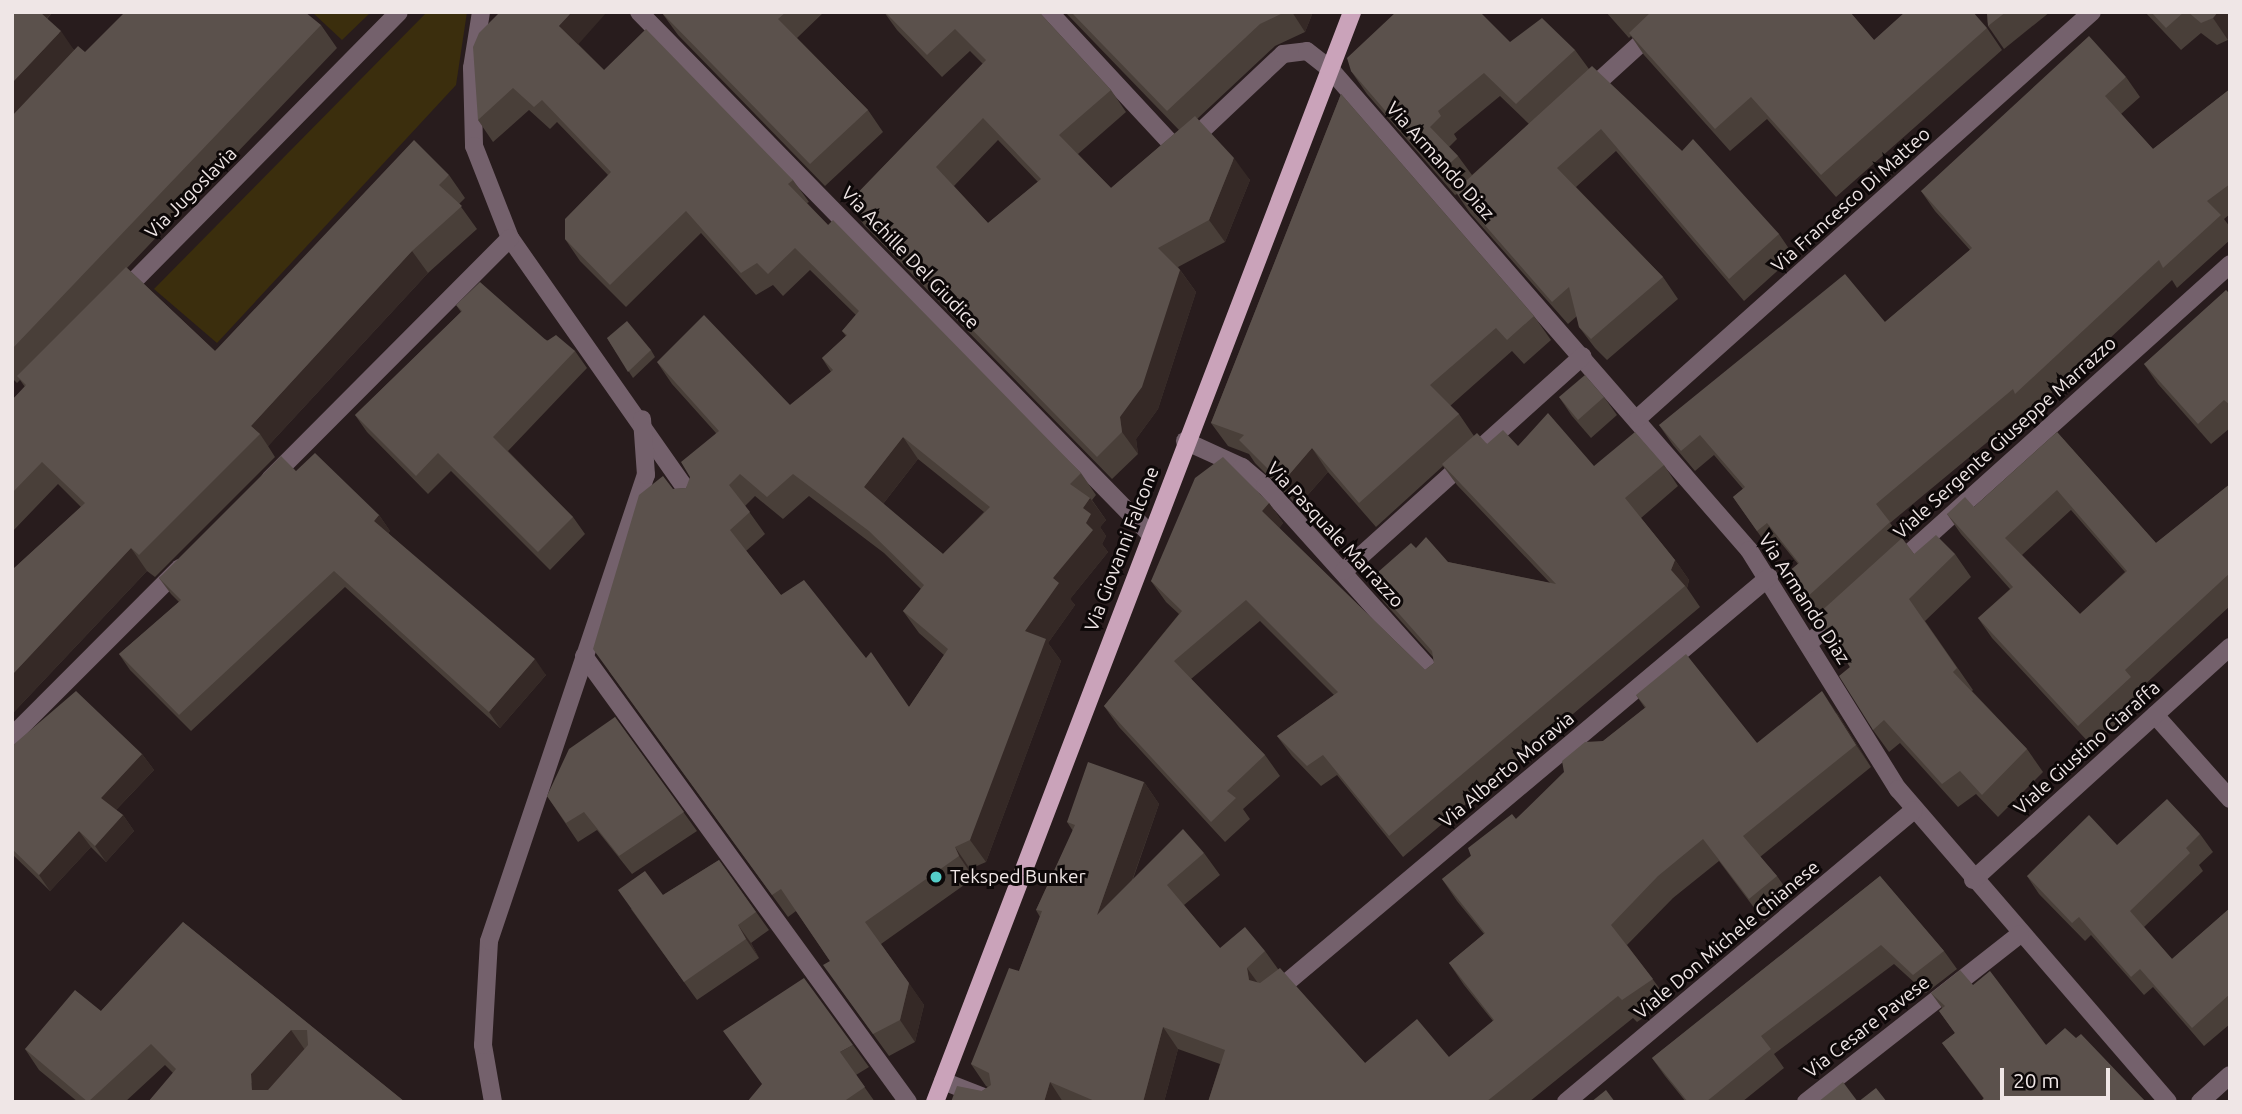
<!DOCTYPE html>
<style>
body{margin:0}
#map{position:relative;width:2242px;height:1114px;overflow:hidden;background:#281c1d;font-family:Ubuntu,sans-serif}
div>[style]{position:absolute}
.green>*{inset:0;background:#3b2e0d}
.minor>*{height:18px;margin:-9px;padding:0 9px;transform-origin:9px;border-radius:9px;background:#74616c}
.major>*{height:18px;margin:-9px;padding:0 9px;transform-origin:9px;border-radius:9px;background:#caa3ba}
.wall>*{inset:0;background:#493f39}
.shaded-wall>*{inset:0;background:#352926}
.building>*{inset:0;background:#5b514c}
.dots>*{width:19px;height:19px;translate:-50% -50%;box-sizing:border-box;border:4px solid #0d0808;border-radius:50%}
span{translate:-50% -50%;white-space:nowrap;text-align:center;line-height:1.15;-webkit-text-stroke:6px #0d0808;paint-order:stroke}
.street-label{font-size:19px;color:#efe6e6}
.poi-label{font-size:19px;color:#efe6e6}
.left{translate:0 -50%;text-align:left}
.frame{position:absolute;inset:0;border:14px solid #efe6e6;pointer-events:none}
.scale{position:absolute;left:2000px;top:1068px;width:110px;height:32px;box-sizing:border-box;border:4px solid #efe6e6;border-top:0;padding-left:9px;font-size:21px;line-height:24px;white-space:nowrap;color:#efe6e6;-webkit-text-stroke:5px #0d0808;paint-order:stroke}
</style>
<div id="map">
<div class="green">
<div style="clip-path:polygon(312px 12px,371px 12px,342px 40px)"></div>
<div style="clip-path:polygon(427px 12px,467px 12px,456px 85px,217px 343px,154px 289px)"></div>
</div>
<div class="minor">
<div style="left:481px;top:12px;width:57px;rotate:99.1deg"></div>
<div style="left:472px;top:68px;width:78px;rotate:88.5deg"></div>
<div style="left:474px;top:146px;width:99px;rotate:68.6deg"></div>
<div style="left:510px;top:238px;width:321px;rotate:55deg"></div>
<div style="left:639px;top:12px;width:730px;rotate:45.61deg"></div>
<div style="left:1049px;top:12px;width:191px;rotate:47.1deg"></div>
<div style="left:1179px;top:152px;width:143px;rotate:-43.3deg"></div>
<div style="left:1283px;top:54px;width:24px;rotate:-7deg"></div>
<div style="left:1307px;top:51px;width:31px;rotate:38deg"></div>
<div style="left:1331px;top:70px;width:636px;rotate:48.95deg"></div>
<div style="left:1749px;top:550px;width:282px;rotate:58.1deg"></div>
<div style="left:1898px;top:789px;width:413px;rotate:49.2deg"></div>
<div style="left:1586px;top:93px;width:120px;rotate:-42.3deg"></div>
<div style="left:120px;top:295px;width:397px;rotate:-45.4deg"></div>
<div style="left:1638px;top:418px;width:609px;rotate:-41.81deg"></div>
<div style="left:1185px;top:441px;width:63px;rotate:24.5deg"></div>
<div style="left:1242px;top:467px;width:30px;rotate:40deg"></div>
<div style="left:1265px;top:486px;width:259px;rotate:48.1deg"></div>
<div style="left:270px;top:479px;width:340px;rotate:-45.1deg"></div>
<div style="left:1895px;top:566px;width:451px;rotate:-42deg"></div>
<div style="left:1344px;top:571px;width:321px;rotate:-42deg"></div>
<div style="left:1809px;top:643px;width:45px;rotate:-41.4deg"></div>
<div style="left:584px;top:656px;width:551px;rotate:54deg"></div>
<div style="left:2155px;top:715px;width:113px;rotate:48.2deg"></div>
<div style="left:12px;top:736px;width:238px;rotate:-45deg"></div>
<div style="left:1973px;top:880px;width:347px;rotate:-42.2deg"></div>
<div style="left:1273px;top:994px;width:648px;rotate:-40.05deg"></div>
<div style="left:943px;top:1081px;width:57px;rotate:21.6deg"></div>
<div style="left:493px;top:1102px;width:58px;rotate:-100deg"></div>
<div style="left:483px;top:1045px;width:104px;rotate:-86.7deg"></div>
<div style="left:489px;top:941px;width:492px;rotate:-71.4deg"></div>
<div style="left:646px;top:475px;width:56px;rotate:-94.1deg"></div>
<div style="left:1566px;top:1102px;width:454px;rotate:-40deg"></div>
<div style="left:1806px;top:1102px;width:272px;rotate:-38.1deg"></div>
<div style="left:2200px;top:1102px;width:40px;rotate:-42deg"></div>
</div>
<div class="major">
<div style="left:935px;top:1102px;width:1167px;rotate:-69.06deg"></div>
</div>
<div class="wall">
<div style="clip-path:polygon(12px 12px,53px 12px,47px 19px,74px 50px,85px 52px,321px 25px,337px 48px,127px 268px,215px 351px,449px 175px,465px 198px,459px 204px,477px 229px,428px 273px,268px 446px,275px 457px,155px 577px,147px 571px,12px 714px,12px 570px,81px 507px,58px 484px,12px 532px,12px 400px,25px 387px,20px 380px,17px 383px,12px 378px)"></div>
<div style="clip-path:polygon(evenodd,500px 12px,578px 44px,604px 70px,793px 180px,809px 202px,807px 203px,828px 225px,1081px 473px,1096px 495px,1092px 500px,1106px 520px,1100px 527px,1106px 536px,1102px 544px,1108px 552px,1070px 599px,1075px 605px,1048px 643px,1061px 661px,986px 862px,970px 869px,974px 878px,881px 944px,924px 1005px,915px 1042px,889px 1056px,839px 987px,830px 961px,796px 911px,788px 917px,609px 671px,673px 489px,686px 488px,716px 433px,672px 384px,657px 362px,790px 405px,831px 372px,822px 358px,846px 336px,842px 331px,856px 315px,810px 270px,783px 296px,773px 285px,756px 295px,701px 233px,626px 307px,580px 261px,565px 239px,608px 175px,557px 122px,550px 129px,529px 110px,493px 142px,478px 120px,500px 12px,918px 459px,984px 512px,943px 554px,883px 504px,918px 459px,500px 12px,755px 496px,783px 519px,809px 496px,884px 553px,921px 589px,903px 611px,919px 633px,944px 655px,909px 707px,781px 595px,746px 551px,765px 534px,745px 506px,755px 496px)"></div>
<div style="clip-path:polygon(663px 12px,824px 12px,797px 38px,868px 110px,883px 132px,825px 186px,678px 35px,662px 13px)"></div>
<div style="clip-path:polygon(evenodd,884px 12px,1039px 12px,1111px 90px,1126px 112px,1078px 154px,1111px 188px,1179px 130px,1065px 12px,1313px 12px,1305px 32px,1275px 46px,1197px 119px,1250px 180px,1225px 242px,1178px 267px,1196px 292px,1158px 409px,1136px 439px,1138px 454px,1112px 479px,864px 225px,848px 203px,983px 64px,970px 51px,942px 77px,897px 30px,884px 12px,998px 140px,1038px 182px,988px 223px,954px 186px,998px 140px)"></div>
<div style="clip-path:polygon(1606px 12px,1850px 12px,1874px 40px,1987px 28px,2002px 50px,1836px 197px,1767px 119px,1730px 151px,1644px 55px,1631px 36px,1629px 38px)"></div>
<div style="clip-path:polygon(1987px 12px,2050px 12px,2004px 49px,1988px 26px)"></div>
<div style="clip-path:polygon(2145px 12px,2230px 12px,2230px 39px,2217px 45px,2201px 33px,2181px 50px)"></div>
<div style="clip-path:polygon(evenodd,1510px 42px,1575px 50px,1589px 69px,1682px 151px,1779px 234px,1794px 256px,1744px 301px,1616px 151px,1576px 187px,1663px 277px,1678px 299px,1607px 360px,1595px 348px,1579px 327px,1577px 316px,1568px 324px,1470px 213px,1457px 194px,1455px 195px,1367px 94px,1351px 71px,1510px 42px,1500px 96px,1529px 124px,1472px 175px,1458px 156px,1449px 147px,1457px 139px,1454px 134px,1500px 96px)"></div>
<div style="clip-path:polygon(2126px 77px,2140px 97px,2121px 114px,2153px 149px,2230px 89px,2230px 214px,2224px 219px,2230px 227px,2230px 240px,2177px 288px,2172px 280px,2029px 414px,2026px 410px,1890px 523px,1914px 554px,1955px 554px,1971px 577px,1925px 621px,1973px 690px,1972px 691px,2027px 749px,2043px 772px,1998px 817px,1976px 794px,1958px 807px,1900px 743px,1889px 752px,1873px 730px,1850px 667px,1818px 618px,1787px 573px,1798px 564px,1781px 543px,1771px 551px,1733px 497px,1743px 489px,1714px 455px,1695px 471px,1673px 445px,1659px 425px,1885px 322px,1970px 250px,1935px 211px,1921px 191px)"></div>
<div style="clip-path:polygon(1341px 94px,1534px 316px,1551px 340px,1524px 364px,1512px 351px,1450px 406px,1459px 414px,1474px 436px,1487px 444px,1518px 446px,1594px 466px,1664px 465px,1678px 486px,1641px 518px,1675px 560px,1689px 580px,1687px 588px,1700px 607px,1403px 857px,1337px 775px,1321px 786px,1292px 756px,1277px 736px,1334px 695px,1260px 621px,1191px 679px,1265px 755px,1280px 776px,1243px 809px,1250px 819px,1225px 842px,1119px 727px,1104px 706px,1179px 614px,1166px 602px,1151px 581px,1269px 503px,1283px 523px,1279px 528px,1425px 670px,1434px 663px,1433px 657px,1383px 601px,1369px 580px,1416px 548px,1448px 562px,1550px 583px,1457px 485px,1443px 466px,1376px 527px,1328px 472px,1298px 506px,1255px 463px,1249px 454px,1228px 446px,1211px 423px)"></div>
<div style="clip-path:polygon(2230px 294px,2230px 428px,2211px 444px,2158px 384px,2144px 364px)"></div>
<div style="clip-path:polygon(456px 305px,575px 351px,587px 368px,508px 451px,573px 517px,585px 534px,550px 570px,451px 471px,428px 494px,367px 432px,355px 415px,461px 312px)"></div>
<div style="clip-path:polygon(607px 338px,651px 350px,655px 357px,633px 378px)"></div>
<div style="clip-path:polygon(1559px 397px,1604px 397px,1617px 415px,1591px 438px,1572px 416px)"></div>
<div style="clip-path:polygon(evenodd,2057px 432px,2156px 543px,2230px 484px,2230px 606px,2140px 689px,2145px 697px,2092px 746px,1992px 638px,1978px 618px,2010px 589px,1961px 534px,1947px 514px,1974px 507px,2057px 432px,2071px 510px,2125px 572px,2080px 614px,2022px 555px,2071px 510px)"></div>
<div style="clip-path:polygon(296px 471px,379px 515px,390px 531px,388px 533px,546px 675px,500px 728px,345px 587px,191px 731px,130px 670px,119px 654px,179px 602px,171px 594px,159px 578px)"></div>
<div style="clip-path:polygon(1636px 695px,1757px 743px,1837px 713px,1871px 767px,1760px 857px,1777px 876px,1792px 897px,1764px 921px,1719px 861px,1673px 898px,1627px 945px,1669px 1001px,1637px 1022px,1633px 1018px,1529px 1102px,1208px 1102px,1220px 1064px,1178px 1049px,1164px 1102px,951px 1102px,982px 1091px,988px 1087px,986px 1086px,971px 1064px,1019px 971px,1040px 917px,1036px 910px,1073px 831px,1067px 822px,1144px 782px,1159px 804px,1133px 879px,1204px 853px,1220px 875px,1184px 905px,1220px 948px,1265px 951px,1278px 969px,1365px 1063px,1449px 1057px,1493px 1021px,1464px 985px,1449px 963px,1484px 934px,1457px 901px,1442px 879px,1516px 819px,1603px 741px,1645px 708px)"></div>
<div style="clip-path:polygon(615px 717px,697px 831px,632px 874px,597px 830px,578px 842px,547px 796px)"></div>
<div style="clip-path:polygon(12px 746px,142px 754px,154px 770px,116px 810px,123px 815px,134px 831px,106px 862px,91px 847px,50px 891px,12px 854px)"></div>
<div style="clip-path:polygon(2200px 834px,2213px 852px,2199px 865px,2203px 871px,2144px 927px,2172px 959px,2230px 908px,2230px 1024px,2204px 1046px,2153px 987px,2144px 995px,2091px 935px,2085px 941px,2039px 894px,2027px 876px,2117px 845px)"></div>
<div style="clip-path:polygon(719px 860px,769px 930px,751px 943px,759px 958px,697px 1000px,631px 909px,663px 895px)"></div>
<div style="clip-path:polygon(1880px 876px,1944px 951px,1957px 969px,1926px 993px,1894px 964px,1774px 1054px,1784px 1068px,1742px 1102px,1686px 1102px,1665px 1076px,1652px 1058px)"></div>
<div style="clip-path:polygon(183px 922px,405px 1102px,173px 1073px,165px 1065px,125px 1102px,78px 1102px,39px 1070px,25px 1049px,101px 1011px)"></div>
<div style="clip-path:polygon(1973px 985px,2046px 1045px,2076px 1038px,2146px 1102px,1980px 1102px,1984px 1099px,1942px 1043px,1955px 1033px,1939px 1011px,1942px 1008px,1931px 993px)"></div>
<div style="clip-path:polygon(853px 1045px,869px 1067px,856px 1075px,875px 1102px,747px 1102px)"></div>
</div>
<div class="shaded-wall">
<div style="clip-path:polygon(35px 12px,53px 12px,42px 23px)"></div>
<div style="clip-path:polygon(572px 12px,607px 12px,575px 48px,559px 26px)"></div>
<div style="clip-path:polygon(1292px 12px,1313px 12px,1305px 32px)"></div>
<div style="clip-path:polygon(2218px 12px,2230px 12px,2230px 39px,2228px 40px,2213px 18px)"></div>
<div style="clip-path:polygon(61px 31px,76px 53px,12px 122px,12px 83px)"></div>
<div style="clip-path:polygon(1234px 158px,1250px 180px,1225px 242px,1209px 220px)"></div>
<div style="clip-path:polygon(412px 251px,428px 273px,268px 446px,260px 434px,251px 426px)"></div>
<div style="clip-path:polygon(1180px 270px,1196px 292px,1158px 409px,1136px 439px,1138px 454px,1122px 432px,1120px 417px)"></div>
<div style="clip-path:polygon(903px 437px,918px 459px,879px 509px,864px 487px)"></div>
<div style="clip-path:polygon(1312px 448px,1328px 472px,1298px 506px,1282px 483px)"></div>
<div style="clip-path:polygon(1090px 498px,1106px 520px,1100px 527px,1106px 536px,1102px 544px,1108px 552px,1070px 599px,1075px 605px,1048px 643px,1061px 661px,986px 862px,970px 840px,1025px 631px,1053px 578px,1086px 523px,1083px 508px)"></div>
<div style="clip-path:polygon(1269px 503px,1283px 523px,1276px 532px,1262px 511px)"></div>
<div style="clip-path:polygon(379px 515px,390px 531px,385px 537px,374px 521px)"></div>
<div style="clip-path:polygon(131px 548px,147px 571px,12px 714px,12px 675px)"></div>
<div style="clip-path:polygon(1675px 560px,1689px 580px,1687px 588px,1671px 570px)"></div>
<div style="clip-path:polygon(535px 659px,546px 675px,500px 728px,489px 712px)"></div>
<div style="clip-path:polygon(1822px 691px,1837px 713px,1871px 767px,1856px 745px)"></div>
<div style="clip-path:polygon(142px 754px,154px 770px,112px 814px,101px 798px)"></div>
<div style="clip-path:polygon(1144px 782px,1159px 804px,1112px 937px,1097px 915px)"></div>
<div style="clip-path:polygon(123px 815px,134px 831px,106px 862px,95px 846px)"></div>
<div style="clip-path:polygon(79px 831px,91px 847px,50px 891px,39px 875px)"></div>
<div style="clip-path:polygon(955px 847px,970px 869px,974px 878px,959px 856px)"></div>
<div style="clip-path:polygon(738px 925px,751px 943px,759px 958px,746px 939px)"></div>
<div style="clip-path:polygon(1247px 968px,1263px 990px,1249px 980px)"></div>
<div style="clip-path:polygon(909px 983px,924px 1005px,915px 1042px,900px 1020px)"></div>
<div style="clip-path:polygon(1163px 1027px,1178px 1049px,1164px 1102px,1143px 1102px)"></div>
<div style="clip-path:polygon(291px 1030px,305px 1050px,265px 1094px,252px 1090px,251px 1074px)"></div>
<div style="clip-path:polygon(1050px 1082px,1063px 1102px,1044px 1102px)"></div>
</div>
<div class="building">
<div style="clip-path:polygon(12px 12px,40px 12px,61px 31px,12px 83px)"></div>
<div style="clip-path:polygon(125px 12px,305px 12px,321px 25px,12px 349px,12px 116px,78px 46px,85px 52px)"></div>
<div style="clip-path:polygon(evenodd,500px 12px,572px 12px,559px 26px,604px 70px,646px 29px,793px 180px,788px 184px,828px 225px,833px 220px,1081px 473px,1070px 484px,1090px 498px,1083px 508px,1091px 514px,1086px 523px,1093px 530px,1053px 578px,1059px 583px,1025px 631px,1046px 639px,970px 840px,955px 847px,959px 856px,865px 922px,909px 983px,900px 1020px,873px 1034px,823px 965px,830px 961px,781px 889px,772px 895px,593px 649px,639px 495px,663px 476px,673px 489px,686px 488px,690px 477px,681px 462px,719px 431px,657px 362px,704px 315px,790px 405px,833px 370px,822px 358px,847px 335px,842px 331px,859px 311px,795px 248px,768px 274px,757px 263px,741px 273px,686px 211px,610px 285px,565px 239px,565px 219px,611px 172px,542px 100px,534px 107px,513px 88px,478px 120px,473px 47px,479px 33px,500px 12px,903px 437px,990px 507px,943px 554px,864px 487px,903px 437px,500px 12px,740px 474px,767px 497px,793px 474px,869px 531px,924px 585px,903px 611px,948px 649px,909px 707px,871px 652px,866px 658px,804px 580px,781px 595px,730px 530px,750px 512px,729px 485px,740px 474px)"></div>
<div style="clip-path:polygon(663px 12px,786px 12px,778px 19px,868px 110px,810px 164px,662px 13px)"></div>
<div style="clip-path:polygon(evenodd,885px 12px,1039px 12px,1111px 90px,1059px 135px,1111px 188px,1195px 116px,1234px 158px,1209px 220px,1158px 248px,1180px 270px,1142px 387px,1120px 417px,1122px 432px,1097px 457px,848px 203px,986px 60px,955px 29px,927px 55px,885px 12px,983px 118px,1041px 179px,988px 223px,936px 167px,983px 118px)"></div>
<div style="clip-path:polygon(1071px 12px,1285px 12px,1260px 24px,1167px 111px)"></div>
<div style="clip-path:polygon(1396px 12px,1480px 12px,1510px 42px,1542px 18px,1575px 50px,1516px 104px,1484px 73px,1438px 111px,1441px 116px,1430px 127px,1458px 156px,1439px 173px,1351px 71px,1347px 58px)"></div>
<div style="clip-path:polygon(1651px 12px,1850px 12px,1874px 40px,1905px 12px,1973px 12px,1987px 28px,1821px 175px,1751px 97px,1715px 129px,1629px 33px)"></div>
<div style="clip-path:polygon(1987px 12px,2006px 12px,1988px 26px)"></div>
<div style="clip-path:polygon(2151px 12px,2184px 12px,2166px 28px)"></div>
<div style="clip-path:polygon(2188px 12px,2218px 12px,2213px 18px,2201px 23px)"></div>
<div style="clip-path:polygon(2089px 36px,2126px 77px,2105px 96px,2153px 149px,2230px 89px,2230px 184px,2207px 201px,2221px 215px,2163px 268px,2159px 260px,2015px 394px,2013px 389px,1876px 504px,1890px 522px,1805px 599px,1787px 573px,1799px 563px,1767px 523px,1757px 531px,1733px 497px,1745px 487px,1700px 435px,1681px 451px,1659px 425px,1845px 274px,1885px 322px,1972px 248px,1921px 191px)"></div>
<div style="clip-path:polygon(1592px 66px,1682px 151px,1693px 139px,1779px 234px,1729px 279px,1601px 129px,1557px 168px,1663px 277px,1591px 339px,1579px 327px,1569px 287px,1552px 302px,1455px 191px)"></div>
<div style="clip-path:polygon(1341px 94px,1534px 316px,1507px 340px,1496px 328px,1430px 385px,1459px 414px,1359px 503px,1312px 448px,1282px 483px,1239px 440px,1244px 435px,1211px 423px)"></div>
<div style="clip-path:polygon(414px 140px,449px 175px,439px 185px,462px 206px,412px 251px,251px 426px,260px 434px,139px 555px,131px 548px,12px 675px,12px 570px,85px 503px,42px 462px,12px 493px,12px 400px,26px 385px,17px 376px,126px 267px,215px 351px)"></div>
<div style="clip-path:polygon(480px 282px,547px 341px,556px 335px,575px 351px,493px 437px,573px 517px,538px 552px,438px 453px,416px 476px,355px 415px,462px 311px,456px 305px)"></div>
<div style="clip-path:polygon(2226px 290px,2230px 294px,2230px 405px,2224px 400px,2198px 424px,2144px 364px)"></div>
<div style="clip-path:polygon(627px 321px,651px 350px,628px 372px,607px 338px)"></div>
<div style="clip-path:polygon(1585px 375px,1604px 397px,1578px 420px,1559px 397px)"></div>
<div style="clip-path:polygon(1548px 413px,1594px 466px,1635px 432px,1664px 465px,1625px 498px,1675px 560px,1671px 570px,1685px 586px,1389px 836px,1323px 755px,1307px 766px,1277px 736px,1338px 692px,1246px 600px,1174px 661px,1265px 755px,1227px 791px,1236px 798px,1211px 822px,1104px 706px,1182px 611px,1151px 581px,1195px 478px,1223px 457px,1269px 503px,1262px 511px,1425px 670px,1434px 663px,1432px 651px,1369px 580px,1411px 543px,1416px 548px,1426px 537px,1448px 562px,1556px 584px,1442px 464px,1477px 433px,1487px 444px,1503px 430px,1518px 446px)"></div>
<div style="clip-path:polygon(evenodd,2057px 432px,2156px 543px,2230px 484px,2230px 573px,2125px 670px,2131px 677px,2078px 726px,1978px 618px,2013px 587px,1947px 514px,1965px 497px,1974px 507px,2057px 432px,2057px 490px,2127px 571px,2080px 614px,2005px 538px,2057px 490px)"></div>
<div style="clip-path:polygon(315px 453px,379px 515px,374px 521px,535px 659px,489px 712px,334px 571px,179px 715px,119px 654px,181px 600px,159px 578px,281px 456px,296px 471px)"></div>
<div style="clip-path:polygon(1936px 535px,1955px 554px,1909px 599px,1957px 668px,1953px 672px,2027px 749px,1982px 795px,1960px 771px,1942px 784px,1884px 720px,1873px 730px,1839px 676px,1850px 667px,1817px 615px,1902px 538px,1914px 554px)"></div>
<div style="clip-path:polygon(1686px 654px,1757px 743px,1822px 691px,1856px 745px,1743px 836px,1777px 876px,1749px 899px,1703px 839px,1658px 876px,1611px 925px,1653px 979px,1622px 1000px,1618px 996px,1486px 1102px,1208px 1102px,1225px 1050px,1163px 1027px,1143px 1102px,1097px 1102px,1050px 1082px,1044px 1102px,951px 1102px,957px 1086px,982px 1091px,991px 1085px,989px 1073px,971px 1064px,1009px 968px,1019px 971px,1042px 911px,1036px 910px,1075px 825px,1067px 822px,1088px 762px,1144px 782px,1097px 915px,1183px 829px,1204px 853px,1167px 885px,1220px 948px,1245px 927px,1265px 951px,1247px 968px,1249px 980px,1260px 983px,1280px 968px,1365px 1063px,1417px 1019px,1449px 1057px,1494px 1020px,1449px 963px,1485px 933px,1442px 879px,1471px 856px,1468px 848px,1512px 814px,1516px 819px,1564px 772px,1562px 761px,1585px 742px,1603px 741px,1646px 707px,1636px 695px)"></div>
<div style="clip-path:polygon(76px 691px,142px 754px,101px 798px,123px 815px,95px 846px,79px 831px,39px 875px,12px 849px,12px 746px)"></div>
<div style="clip-path:polygon(615px 717px,684px 812px,619px 856px,584px 812px,566px 823px,547px 796px,569px 749px)"></div>
<div style="clip-path:polygon(2167px 799px,2200px 834px,2186px 848px,2190px 853px,2130px 911px,2172px 959px,2230px 908px,2230px 994px,2192px 1028px,2140px 969px,2131px 977px,2079px 917px,2072px 923px,2027px 876px,2089px 815px,2117px 845px)"></div>
<div style="clip-path:polygon(719px 860px,756px 912px,738px 925px,746px 939px,684px 982px,618px 890px,645px 871px,663px 895px)"></div>
<div style="clip-path:polygon(1880px 876px,1944px 951px,1913px 975px,1881px 945px,1761px 1036px,1771px 1049px,1706px 1102px,1688px 1102px,1652px 1058px)"></div>
<div style="clip-path:polygon(evenodd,183px 922px,405px 1102px,148px 1102px,176px 1069px,151px 1044px,88px 1102px,25px 1049px,75px 990px,101px 1011px,183px 922px,291px 1030px,307px 1030px,308px 1045px,268px 1090px,252px 1090px,251px 1074px,291px 1030px)"></div>
<div style="clip-path:polygon(1960px 970px,1973px 985px,1990px 971px,2046px 1045px,2065px 1028px,2076px 1038px,2081px 1034px,2146px 1102px,2106px 1102px,2101px 1096px,2095px 1102px,1980px 1102px,1984px 1098px,1942px 1043px,1955px 1033px,1939px 1011px,1945px 1006px,1931px 993px)"></div>
<div style="clip-path:polygon(804px 978px,853px 1045px,840px 1052px,865px 1087px,843px 1102px,747px 1102px,762px 1084px,723px 1031px)"></div>
<div style="clip-path:polygon(1843px 1082px,1858px 1102px,1876px 1088px,1887px 1102px,1818px 1102px)"></div>
<div style="clip-path:polygon(1606px 1090px,1615px 1102px,1591px 1102px)"></div>
</div>
<div class="dots">
<div style="left:936px;top:877px;background:#54cdc8"></div>
</div>
<div class="street-label">
<span style="left:1440px;top:161px;rotate:48deg">Via Armando Diaz</span>
<span style="left:191px;top:193px;rotate:-45deg">Via Jugoslavia</span>
<span style="left:1851px;top:200px;rotate:-42deg">Via Francesco Di Matteo</span>
<span style="left:910px;top:258px;rotate:46deg">Via Achille Del Giudice</span>
<span style="left:2005px;top:438px;rotate:-42deg">Viale Sergente Giuseppe Marrazzo</span>
<span style="left:1335px;top:535px;rotate:47deg">Via Pasquale Marrazzo</span>
<span style="left:1122px;top:549px;rotate:-69deg">Via Giovanni Falcone</span>
<span style="left:1804px;top:599px;rotate:57deg">Via Armando Diaz</span>
<span style="left:2087px;top:748px;rotate:-42deg">Viale Giustino Ciaraffa</span>
<span style="left:1507px;top:770px;rotate:-40deg">Via Alberto Moravia</span>
<span style="left:1727px;top:940px;rotate:-40deg">Viale Don Michele Chianese</span>
<span style="left:1867px;top:1027px;rotate:-38deg">Via Cesare Pavese</span>
</div>
<div class="poi-label">
<span class="left" style="left:950px;top:877px">Teksped Bunker</span>
</div>
<div class="frame"></div>
<div class="scale">20 m</div>
</div>
